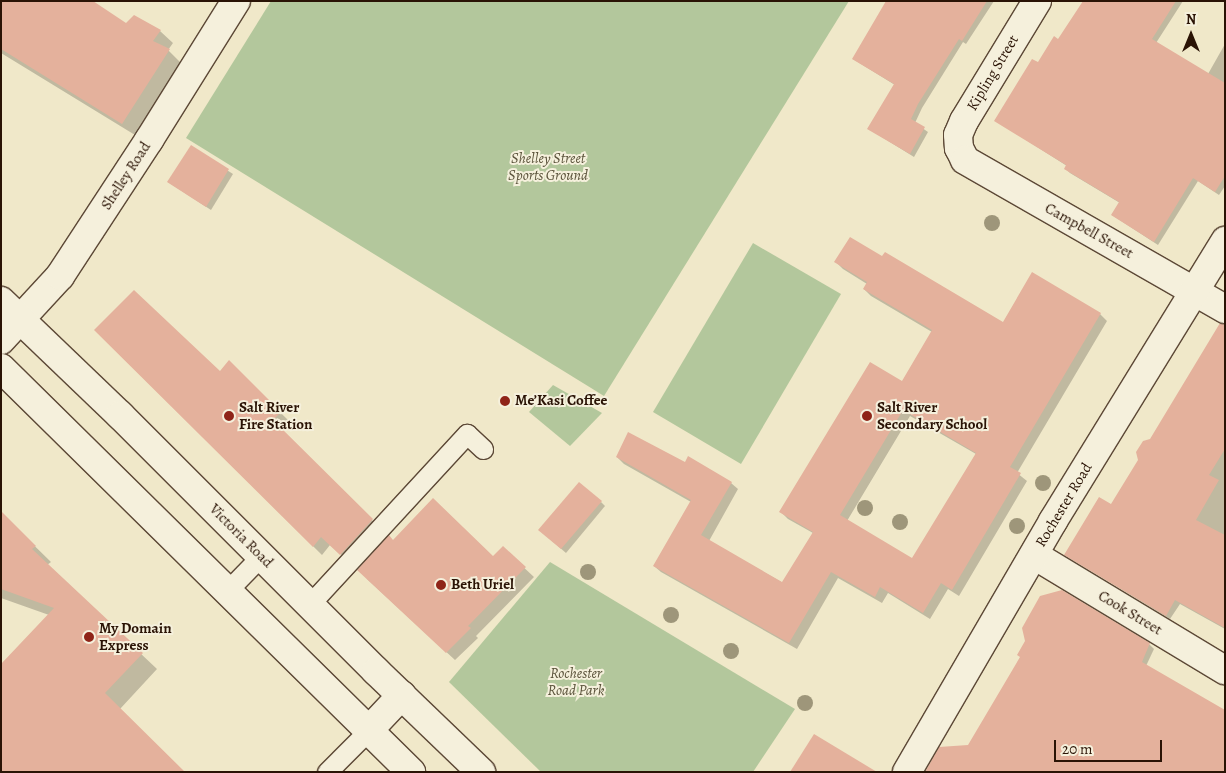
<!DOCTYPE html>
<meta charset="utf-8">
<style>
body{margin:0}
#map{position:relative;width:1226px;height:773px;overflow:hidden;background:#f0e8c9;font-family:Alegreya,serif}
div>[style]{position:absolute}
.green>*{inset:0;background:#b3c79c}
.shadow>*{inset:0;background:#0003}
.building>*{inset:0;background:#e4b19c}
.roads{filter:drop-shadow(1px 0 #5c4836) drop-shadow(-1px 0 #5c4836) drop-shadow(0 1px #5c4836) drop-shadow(0 -1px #5c4836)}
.service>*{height:19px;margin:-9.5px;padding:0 9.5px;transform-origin:9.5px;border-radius:9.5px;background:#f5f0dc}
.minor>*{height:28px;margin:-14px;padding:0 14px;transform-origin:14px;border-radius:14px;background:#f5f0dc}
.secondary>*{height:28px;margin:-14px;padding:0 14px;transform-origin:14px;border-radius:14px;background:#f5f0dc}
.trees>*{width:16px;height:16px;margin:-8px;border-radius:50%;background:#9e967a}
.dots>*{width:14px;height:14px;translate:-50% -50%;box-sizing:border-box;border:2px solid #f5f0dc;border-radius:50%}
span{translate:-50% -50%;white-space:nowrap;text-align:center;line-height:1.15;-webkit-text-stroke:4px #f5f0dc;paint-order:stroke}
.street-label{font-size:15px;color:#2a1305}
.park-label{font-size:15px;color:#5a523a;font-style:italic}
.poi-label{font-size:15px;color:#2a1305;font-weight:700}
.left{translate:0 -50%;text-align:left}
.frame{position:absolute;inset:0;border:2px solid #2a1305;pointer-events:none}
.north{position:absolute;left:1166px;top:10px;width:50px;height:50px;-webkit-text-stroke:4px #f5f0dc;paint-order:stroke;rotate:0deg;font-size:14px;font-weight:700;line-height:20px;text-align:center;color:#2a1305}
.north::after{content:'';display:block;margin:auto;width:18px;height:22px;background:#2a1305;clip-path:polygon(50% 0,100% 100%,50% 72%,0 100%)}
.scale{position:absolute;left:1054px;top:740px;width:108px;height:22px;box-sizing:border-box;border:2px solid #2a1305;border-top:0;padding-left:6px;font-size:15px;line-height:18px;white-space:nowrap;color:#2a1305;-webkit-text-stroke:4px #f5f0dc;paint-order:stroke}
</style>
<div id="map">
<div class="green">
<div style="clip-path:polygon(271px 1px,849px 1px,604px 396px,186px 138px)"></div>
<div style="clip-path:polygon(753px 243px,841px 294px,741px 464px,653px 412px)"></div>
<div style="clip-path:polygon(553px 385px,602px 413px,570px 446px,529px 412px)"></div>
<div style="clip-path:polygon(550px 562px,795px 709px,753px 772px,541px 772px,449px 682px)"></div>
</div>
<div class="shadow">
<div style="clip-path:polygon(1px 1px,160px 31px,173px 43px,168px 50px,181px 63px,135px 135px,1px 53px)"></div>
<div style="clip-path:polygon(891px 1px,994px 1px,966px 44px,963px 42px,922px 108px,915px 123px,928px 132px,914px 157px,869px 129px,895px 85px,853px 59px)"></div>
<div style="clip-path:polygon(1084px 1px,1183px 1px,1156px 43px,1208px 74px,1225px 44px,1225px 186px,1219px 195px,1198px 181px,1158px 245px,1112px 215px,1120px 203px,1070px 173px,1066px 169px,1067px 166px,995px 120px,1059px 40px)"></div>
<div style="clip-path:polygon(191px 147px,233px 174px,211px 210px,168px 182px)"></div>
<div style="clip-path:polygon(evenodd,836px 262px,1003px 323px,1032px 274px,1100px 314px,1107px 321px,1017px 473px,1027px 481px,959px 596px,948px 589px,930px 619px,888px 593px,882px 603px,838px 578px,797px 649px,661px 572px,654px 566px,691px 502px,624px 464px,617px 457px,686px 463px,731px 483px,738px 489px,709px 541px,783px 583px,813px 533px,788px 519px,781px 512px,902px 382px,932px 332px,871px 296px,864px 289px,867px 284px,843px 269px,836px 262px,910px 416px,976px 454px,913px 560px,847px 521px,910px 416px)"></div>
<div style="clip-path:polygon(95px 330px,220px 372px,229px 362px,289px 421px,280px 430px,381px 529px,350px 562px,330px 545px,322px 555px)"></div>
<div style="clip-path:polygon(1225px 346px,1225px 629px,1180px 604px,1170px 619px,1066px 555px,1112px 506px,1151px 441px)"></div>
<div style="clip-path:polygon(601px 502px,605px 506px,566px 553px,544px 534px)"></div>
<div style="clip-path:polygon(1px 513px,51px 562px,47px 565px,157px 669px,120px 709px,1px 772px,49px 615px,1px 598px)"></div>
<div style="clip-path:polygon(393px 541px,493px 558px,503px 548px,534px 577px,476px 636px,478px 638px,455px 660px,367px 579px)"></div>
<div style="clip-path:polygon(1149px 644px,1154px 649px,1146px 666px,968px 746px)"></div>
</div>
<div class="building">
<div style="clip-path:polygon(1px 1px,93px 1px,126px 23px,134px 15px,161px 30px,153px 41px,170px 49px,122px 124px,1px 49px)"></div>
<div style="clip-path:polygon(886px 1px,987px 1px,962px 41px,959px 39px,918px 104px,911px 119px,925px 127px,910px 154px,867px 129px,894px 84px,852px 59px)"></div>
<div style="clip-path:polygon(1083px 1px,1176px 1px,1152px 39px,1225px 83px,1225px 176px,1215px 192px,1193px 178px,1154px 242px,1111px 215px,1119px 202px,1064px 169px,1066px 165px,994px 121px,1032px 59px,1038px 62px,1054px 36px,1058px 39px)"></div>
<div style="clip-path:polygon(191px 145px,229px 169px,206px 207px,167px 182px)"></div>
<div style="clip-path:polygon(evenodd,850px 237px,882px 256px,885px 252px,1003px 322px,1032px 272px,1101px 313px,1010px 467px,1021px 473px,952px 590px,941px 583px,923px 613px,880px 587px,875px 597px,831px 572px,789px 643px,653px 566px,691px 500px,616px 457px,628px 432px,685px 462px,688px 456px,732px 482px,701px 535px,782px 582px,813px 532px,779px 512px,870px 362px,902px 381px,932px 330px,863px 289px,867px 282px,834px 262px,850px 237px,903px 410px,976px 453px,912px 558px,840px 515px,903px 410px)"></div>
<div style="clip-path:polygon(134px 290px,220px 371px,229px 360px,281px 412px,273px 420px,373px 519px,340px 555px,321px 537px,313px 547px,94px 330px)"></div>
<div style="clip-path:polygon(1220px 323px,1225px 325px,1225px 449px,1209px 475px,1219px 480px,1196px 520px,1225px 535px,1225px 628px,1175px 600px,1166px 616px,1064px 555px,1099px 497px,1111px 504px,1138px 460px,1136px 452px,1143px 441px,1150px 439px)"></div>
<div style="clip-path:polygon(579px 482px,602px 501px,561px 549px,538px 530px)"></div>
<div style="clip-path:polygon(433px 498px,493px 556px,503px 546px,526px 567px,468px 626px,471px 628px,446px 653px,357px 570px,389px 535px,393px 540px)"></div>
<div style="clip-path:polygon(1px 511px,36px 546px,32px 549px,143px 653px,105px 693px,185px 772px,1px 772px,1px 664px,54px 608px,1px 589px)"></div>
<div style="clip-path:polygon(1062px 590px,1150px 643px,1142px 662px,1225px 710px,1225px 772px,925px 772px,939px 747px,968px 745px,1020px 657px,1017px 655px,1025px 641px,1022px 628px,1040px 596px)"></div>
<div style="clip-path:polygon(814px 734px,877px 772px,790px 772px)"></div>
</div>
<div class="roads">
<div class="service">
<div style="left:227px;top:591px;width:49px;rotate:-45.8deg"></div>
<div style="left:309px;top:605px;width:233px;rotate:-47.3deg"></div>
<div style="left:467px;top:434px;width:22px;rotate:43deg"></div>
<div style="left:327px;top:772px;width:59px;rotate:-45deg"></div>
</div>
<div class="minor">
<div style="left:1037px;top:1px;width:140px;rotate:121.3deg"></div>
<div style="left:964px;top:121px;width:15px;rotate:113deg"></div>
<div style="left:958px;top:135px;width:13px;rotate:86deg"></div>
<div style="left:959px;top:148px;width:13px;rotate:63deg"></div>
<div style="left:965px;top:160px;width:300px;rotate:29.8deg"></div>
<div style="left:1px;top:340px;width:87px;rotate:-47.3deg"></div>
<div style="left:60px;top:276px;width:163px;rotate:-56.8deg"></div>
<div style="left:149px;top:140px;width:164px;rotate:-58deg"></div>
<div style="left:1034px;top:555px;width:223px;rotate:31.1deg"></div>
<div style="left:907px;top:772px;width:290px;rotate:-59.8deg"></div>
<div style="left:1053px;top:521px;width:329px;rotate:-58.4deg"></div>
</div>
<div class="secondary">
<div style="left:1px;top:301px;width:165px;rotate:43.8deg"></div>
<div style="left:120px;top:415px;width:362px;rotate:45deg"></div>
<div style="left:376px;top:671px;width:146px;rotate:43.9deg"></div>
<div style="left:1px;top:368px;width:576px;rotate:44.58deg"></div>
<div style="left:369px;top:730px;width:48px;rotate:-46.7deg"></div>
</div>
</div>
<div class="trees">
<div style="left:992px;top:223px"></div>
<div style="left:1043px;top:483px"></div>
<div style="left:865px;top:508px"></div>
<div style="left:900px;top:522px"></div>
<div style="left:1017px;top:526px"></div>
<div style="left:588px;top:572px"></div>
<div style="left:671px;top:615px"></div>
<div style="left:731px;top:651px"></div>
<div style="left:805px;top:703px"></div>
</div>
<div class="dots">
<div style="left:505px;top:401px;background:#8f2418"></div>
<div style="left:229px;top:416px;background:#8f2418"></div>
<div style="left:867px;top:416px;background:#8f2418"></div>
<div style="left:441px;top:585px;background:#8f2418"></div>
<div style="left:89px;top:637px;background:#8f2418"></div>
</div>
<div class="street-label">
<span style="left:993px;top:73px;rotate:-59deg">Kipling Street</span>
<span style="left:126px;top:176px;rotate:-57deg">Shelley Road</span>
<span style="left:1089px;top:231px;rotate:29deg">Campbell Street</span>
<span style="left:1064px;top:505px;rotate:-59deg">Rochester Road</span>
<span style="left:241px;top:536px;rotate:45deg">Victoria Road</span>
<span style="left:1130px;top:613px;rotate:31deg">Cook Street</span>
</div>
<div class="park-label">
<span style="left:548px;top:167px">Shelley Street<br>Sports Ground</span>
<span style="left:576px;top:682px">Rochester<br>Road Park</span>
</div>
<div class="poi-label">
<span class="left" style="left:515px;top:401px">Me’Kasi Coffee</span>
<span class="left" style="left:239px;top:416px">Salt River<br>Fire Station</span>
<span class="left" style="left:877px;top:416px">Salt River<br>Secondary School</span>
<span class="left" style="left:451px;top:585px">Beth Uriel</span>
<span class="left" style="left:99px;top:637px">My Domain<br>Express</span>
</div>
<div class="frame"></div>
<div class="north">N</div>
<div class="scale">20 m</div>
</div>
